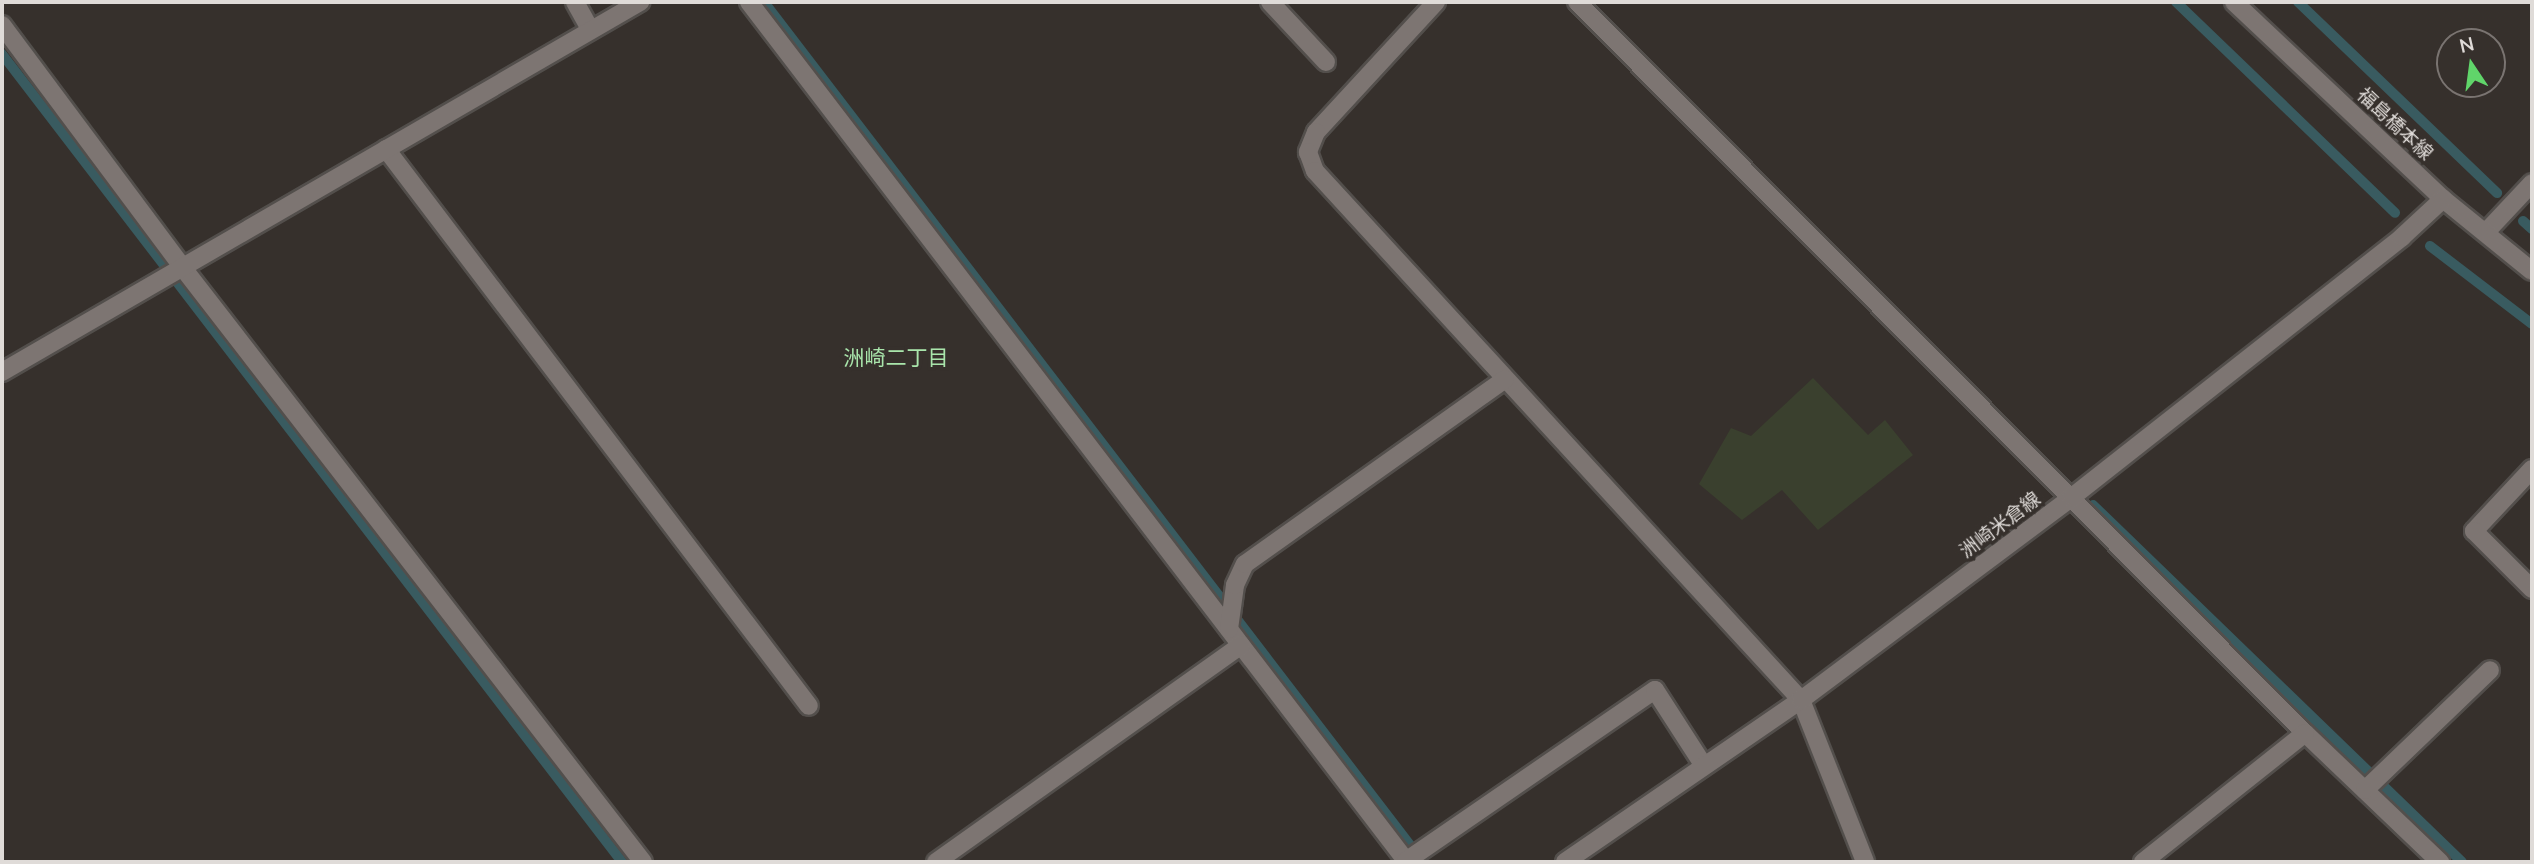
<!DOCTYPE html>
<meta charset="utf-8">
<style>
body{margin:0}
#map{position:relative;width:2534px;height:864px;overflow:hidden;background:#36302c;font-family:Mulish,"Noto Sans JP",sans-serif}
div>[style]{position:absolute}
.green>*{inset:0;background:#3a402e}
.stream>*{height:10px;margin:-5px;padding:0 5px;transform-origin:5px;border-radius:5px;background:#395b60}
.roads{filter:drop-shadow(2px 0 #534f4c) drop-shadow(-2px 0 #534f4c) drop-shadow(0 2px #534f4c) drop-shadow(0 -2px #534f4c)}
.minor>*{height:18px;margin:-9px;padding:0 9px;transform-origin:9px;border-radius:9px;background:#7d7572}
.secondary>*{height:18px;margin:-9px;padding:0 9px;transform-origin:9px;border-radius:9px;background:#7d7572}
span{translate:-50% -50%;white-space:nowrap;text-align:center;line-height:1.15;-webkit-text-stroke:7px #36302c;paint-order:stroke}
.street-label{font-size:19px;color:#dfdbd8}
.neighbourhood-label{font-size:21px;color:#a9e5ab}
.frame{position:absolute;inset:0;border:4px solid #dfdbd8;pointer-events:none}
.north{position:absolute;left:2436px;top:28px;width:70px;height:70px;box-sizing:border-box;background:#36302c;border:2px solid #7a7471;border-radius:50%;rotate:347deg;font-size:19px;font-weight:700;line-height:28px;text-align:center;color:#dfdbd8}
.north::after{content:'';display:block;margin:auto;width:24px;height:32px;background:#60d56a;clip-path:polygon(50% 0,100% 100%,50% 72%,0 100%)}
</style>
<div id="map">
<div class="green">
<div style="clip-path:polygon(1813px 378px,1868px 435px,1885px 420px,1913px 455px,1818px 530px,1782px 490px,1742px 520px,1699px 484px,1731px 428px,1751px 436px)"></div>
</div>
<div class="stream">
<div style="left:764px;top:2px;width:1083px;rotate:52.54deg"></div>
<div style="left:2176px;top:2px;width:304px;rotate:43.9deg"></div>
<div style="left:2298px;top:2px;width:276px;rotate:43.8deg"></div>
<div style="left:2px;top:54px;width:1018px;rotate:52.5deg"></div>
<div style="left:2523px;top:221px;width:12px;rotate:42deg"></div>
<div style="left:2430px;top:246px;width:128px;rotate:37.4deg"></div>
<div style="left:2093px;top:505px;width:513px;rotate:44.05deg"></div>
</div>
<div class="roads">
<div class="minor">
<div style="left:575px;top:2px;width:31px;rotate:61deg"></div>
<div style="left:749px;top:2px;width:1083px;rotate:52.58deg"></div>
<div style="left:1270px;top:2px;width:82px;rotate:47deg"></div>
<div style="left:1436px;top:2px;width:177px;rotate:132.7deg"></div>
<div style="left:1316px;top:132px;width:22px;rotate:112deg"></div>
<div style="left:1308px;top:152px;width:20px;rotate:70deg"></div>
<div style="left:1315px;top:171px;width:718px;rotate:47.43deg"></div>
<div style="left:1801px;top:700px;width:174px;rotate:68.4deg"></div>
<div style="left:1577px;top:2px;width:1032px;rotate:45.12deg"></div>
<div style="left:2305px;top:733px;width:187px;rotate:43.7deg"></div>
<div style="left:2px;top:25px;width:303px;rotate:53.3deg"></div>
<div style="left:183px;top:268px;width:751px;rotate:52.25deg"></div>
<div style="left:386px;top:149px;width:699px;rotate:52.79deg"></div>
<div style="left:2486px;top:232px;width:67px;rotate:-46.8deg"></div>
<div style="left:2px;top:372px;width:738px;rotate:-30.11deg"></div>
<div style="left:2532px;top:469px;width:85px;rotate:133.1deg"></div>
<div style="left:2474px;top:531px;width:82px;rotate:45deg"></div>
<div style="left:1229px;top:629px;width:44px;rotate:-82.2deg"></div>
<div style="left:1235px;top:585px;width:23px;rotate:-65deg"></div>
<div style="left:1245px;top:564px;width:319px;rotate:-35.4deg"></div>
<div style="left:2365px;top:790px;width:173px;rotate:-43.8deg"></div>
<div style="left:1406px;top:861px;width:302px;rotate:-34.5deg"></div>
<div style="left:1655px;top:690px;width:90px;rotate:57.2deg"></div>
<div style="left:936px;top:862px;width:374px;rotate:-35.4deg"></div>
<div style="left:2143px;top:862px;width:207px;rotate:-38.5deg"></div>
</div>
<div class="secondary">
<div style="left:2234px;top:2px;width:287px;rotate:43.3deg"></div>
<div style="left:2443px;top:199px;width:114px;rotate:39deg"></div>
<div style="left:1565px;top:862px;width:286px;rotate:-34.5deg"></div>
<div style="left:1801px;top:700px;width:339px;rotate:-36.8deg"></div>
<div style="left:2072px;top:497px;width:420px;rotate:-38.2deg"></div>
<div style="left:2402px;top:237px;width:56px;rotate:-42.8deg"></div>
</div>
</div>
<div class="street-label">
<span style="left:2395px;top:124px;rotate:43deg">福島橋本線</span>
<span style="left:2000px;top:525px;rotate:-37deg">洲崎米倉線</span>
</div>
<div class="neighbourhood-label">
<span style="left:896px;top:357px">洲崎二丁目</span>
</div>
<div class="frame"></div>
<div class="north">N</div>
</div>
